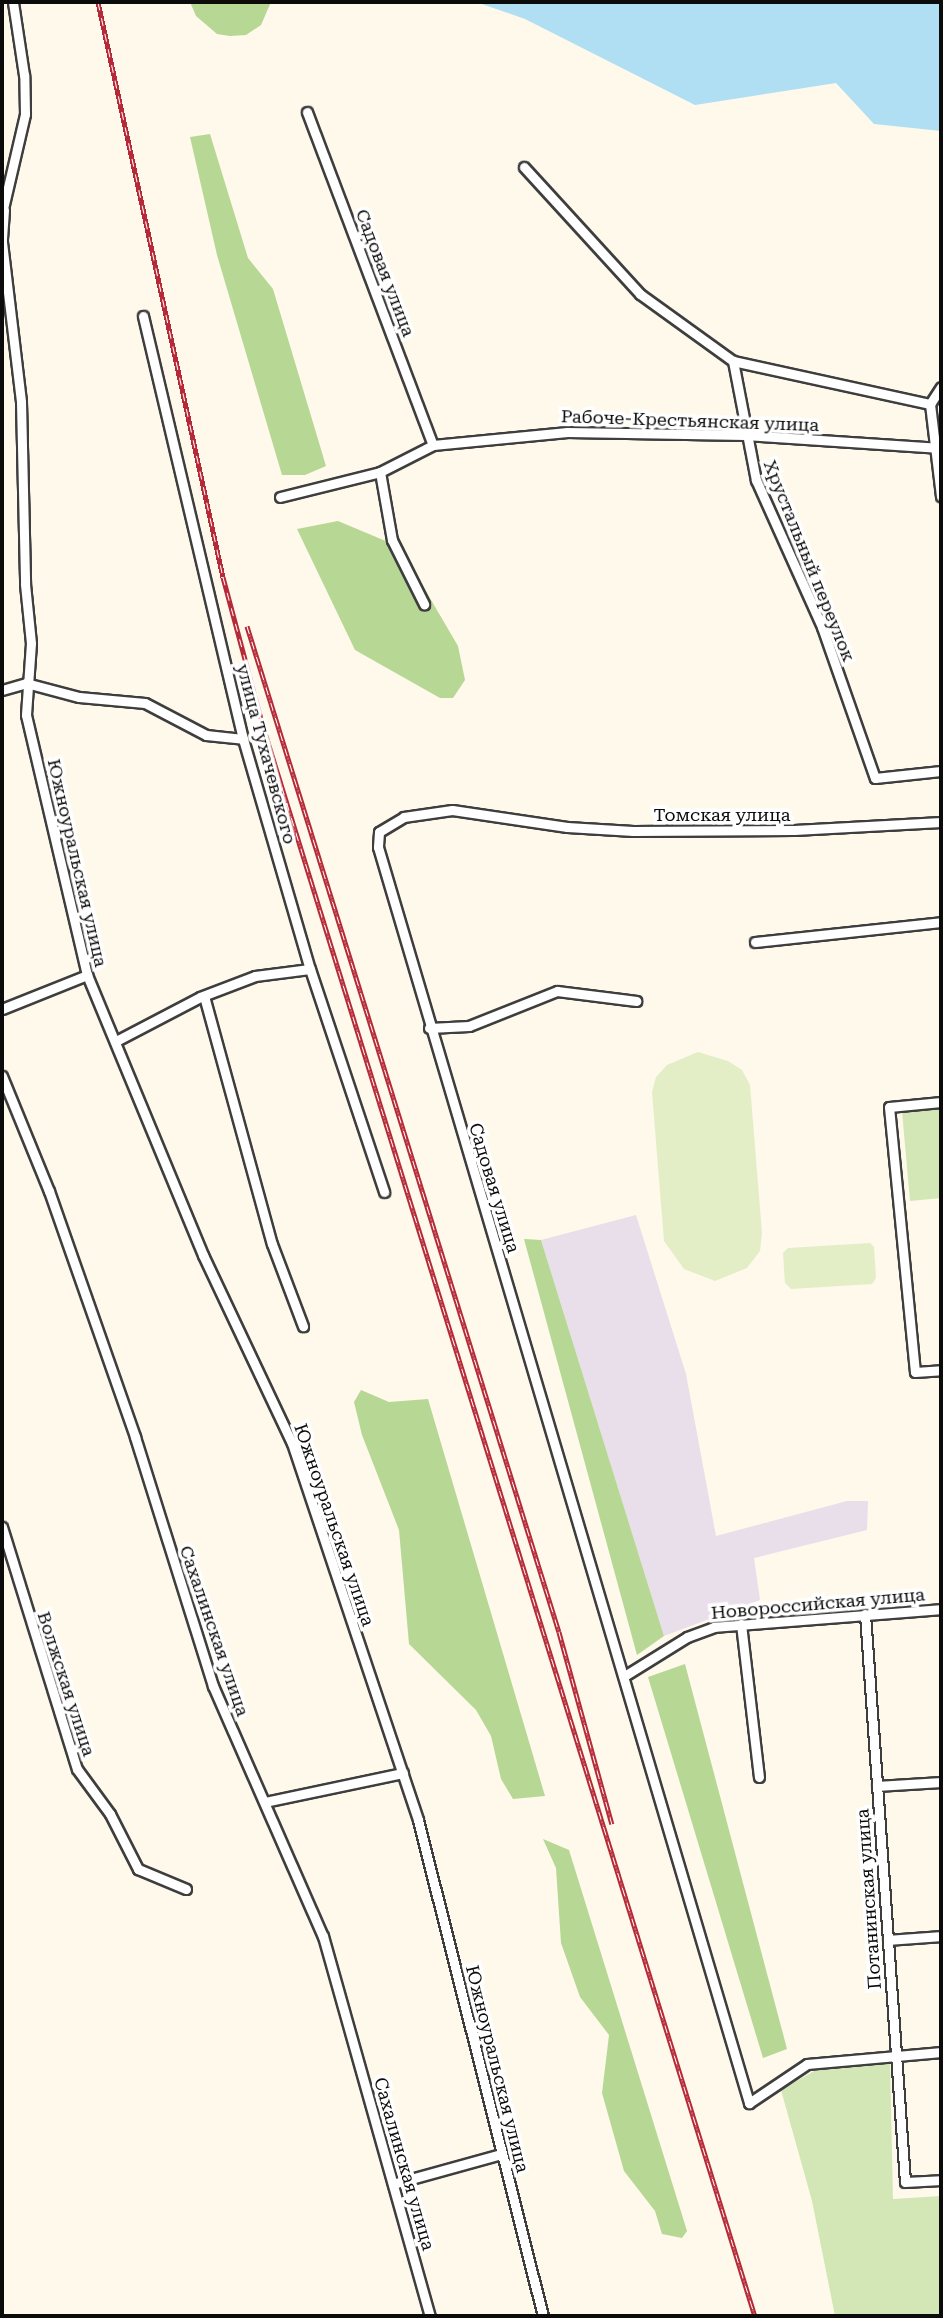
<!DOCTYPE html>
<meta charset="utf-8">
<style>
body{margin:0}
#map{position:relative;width:943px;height:2318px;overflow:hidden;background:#fef9ea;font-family:"Roboto Serif",serif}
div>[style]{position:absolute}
.industrial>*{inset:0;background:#e8dfea}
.green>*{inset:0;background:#d2e7b5}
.forest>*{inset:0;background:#b7d795}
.pitch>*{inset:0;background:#e3eec7}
.water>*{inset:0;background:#b0dff3}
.roads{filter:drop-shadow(2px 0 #3e3e3e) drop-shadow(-2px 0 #3e3e3e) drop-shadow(0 2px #3e3e3e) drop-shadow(0 -2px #3e3e3e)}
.street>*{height:9px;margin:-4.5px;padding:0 4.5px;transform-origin:4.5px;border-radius:4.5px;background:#fff}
.rail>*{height:5px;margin-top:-2.5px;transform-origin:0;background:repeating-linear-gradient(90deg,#fff 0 8px,#b52938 0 16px);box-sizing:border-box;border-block:2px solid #b52938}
span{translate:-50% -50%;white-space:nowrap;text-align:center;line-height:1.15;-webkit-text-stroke:7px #fff;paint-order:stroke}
.street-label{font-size:18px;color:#0b0b0b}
.frame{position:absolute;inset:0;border:4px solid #0b0b0b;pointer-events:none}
</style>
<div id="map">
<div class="industrial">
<div style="clip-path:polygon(636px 1215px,686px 1374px,716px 1536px,847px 1501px,868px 1501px,867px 1530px,754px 1558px,760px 1600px,664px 1636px,541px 1240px)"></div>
</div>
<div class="green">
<div style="clip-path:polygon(941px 1107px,941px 1198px,910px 1201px,902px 1111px)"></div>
<div style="clip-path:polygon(890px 2061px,893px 2199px,941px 2196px,941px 2316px,835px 2316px,812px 2201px,781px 2090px,823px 2066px)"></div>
</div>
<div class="forest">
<div style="clip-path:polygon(190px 2px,271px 2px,261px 25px,246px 35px,230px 36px,217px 34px,196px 16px)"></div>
<div style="clip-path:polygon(210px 134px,248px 258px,273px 289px,326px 466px,305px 475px,282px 475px,217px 255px,190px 137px)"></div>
<div style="clip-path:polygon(338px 521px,400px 547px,458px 646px,465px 680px,453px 698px,440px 698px,355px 650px,297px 529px)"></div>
<div style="clip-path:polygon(524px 1239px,541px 1240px,664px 1636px,637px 1655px)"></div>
<div style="clip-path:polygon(361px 1390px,389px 1402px,428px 1399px,545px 1796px,513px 1799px,501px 1779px,491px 1736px,476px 1710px,409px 1644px,399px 1530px,362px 1435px,354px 1402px)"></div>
<div style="clip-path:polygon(685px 1664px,787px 2049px,763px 2058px,648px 1677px)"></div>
<div style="clip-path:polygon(543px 1839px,569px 1850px,687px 2231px,682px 2238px,662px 2234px,655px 2211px,624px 2171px,602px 2093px,609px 2035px,580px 1997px,561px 1943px,556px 1868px)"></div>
</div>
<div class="pitch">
<div style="clip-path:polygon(698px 1052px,728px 1061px,742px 1070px,750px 1085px,762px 1233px,760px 1251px,747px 1268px,715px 1281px,684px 1269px,664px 1241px,652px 1092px,656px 1077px,667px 1065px)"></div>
<div style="clip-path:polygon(870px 1243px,874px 1247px,876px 1278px,872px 1284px,791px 1289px,785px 1283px,783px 1253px,788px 1248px)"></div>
</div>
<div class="water">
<div style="clip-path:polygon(476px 2px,941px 2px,941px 131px,874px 124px,836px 83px,695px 105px,525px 19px)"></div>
</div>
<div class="roads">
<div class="street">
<div style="left:307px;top:112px;width:356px;rotate:69.3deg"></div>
<div style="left:524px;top:167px;width:172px;rotate:47.6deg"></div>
<div style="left:640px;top:294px;width:115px;rotate:35.8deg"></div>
<div style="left:733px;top:361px;width:202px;rotate:12.3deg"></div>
<div style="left:930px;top:404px;width:20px;rotate:-57deg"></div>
<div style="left:4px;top:210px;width:32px;rotate:94deg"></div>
<div style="left:2px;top:242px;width:161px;rotate:83.2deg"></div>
<div style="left:21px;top:402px;width:182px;rotate:88.7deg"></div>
<div style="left:25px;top:584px;width:59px;rotate:84.2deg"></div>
<div style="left:31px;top:643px;width:72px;rotate:94deg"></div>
<div style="left:26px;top:715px;width:267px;rotate:76.8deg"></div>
<div style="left:87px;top:975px;width:303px;rotate:67.5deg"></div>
<div style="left:203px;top:1255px;width:208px;rotate:64.7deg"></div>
<div style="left:292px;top:1443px;width:397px;rotate:71.5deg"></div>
<div style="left:418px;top:1820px;width:512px;rotate:75.86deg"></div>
<div style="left:2px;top:213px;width:102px;rotate:-76.9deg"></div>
<div style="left:25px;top:114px;width:39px;rotate:-91deg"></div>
<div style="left:24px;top:75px;width:74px;rotate:-98.6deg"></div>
<div style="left:143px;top:316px;width:435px;rotate:76.7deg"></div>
<div style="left:243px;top:739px;width:240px;rotate:73.8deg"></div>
<div style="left:310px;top:969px;width:235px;rotate:71.6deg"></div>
<div style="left:733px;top:361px;width:121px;rotate:79.1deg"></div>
<div style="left:756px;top:480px;width:161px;rotate:65.8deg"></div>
<div style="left:822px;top:627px;width:160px;rotate:70.7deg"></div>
<div style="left:875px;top:778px;width:66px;rotate:-6.1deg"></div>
<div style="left:930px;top:404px;width:93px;rotate:83.2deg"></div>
<div style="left:380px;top:472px;width:69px;rotate:80deg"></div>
<div style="left:392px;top:540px;width:72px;rotate:63.4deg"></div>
<div style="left:280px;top:497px;width:103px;rotate:-14deg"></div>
<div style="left:380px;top:472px;width:59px;rotate:-27deg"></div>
<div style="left:433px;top:445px;width:135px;rotate:-5.5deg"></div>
<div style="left:567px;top:432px;width:178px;rotate:1deg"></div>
<div style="left:745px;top:435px;width:196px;rotate:3.8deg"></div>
<div style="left:26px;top:683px;width:55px;rotate:14.8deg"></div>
<div style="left:79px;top:697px;width:66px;rotate:5.2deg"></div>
<div style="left:145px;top:703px;width:69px;rotate:27.7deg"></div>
<div style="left:206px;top:735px;width:37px;rotate:6deg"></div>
<div style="left:2px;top:690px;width:25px;rotate:-16deg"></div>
<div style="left:941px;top:822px;width:147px;rotate:176.9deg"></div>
<div style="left:794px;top:830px;width:161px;rotate:179.6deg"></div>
<div style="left:633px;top:831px;width:66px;rotate:-176.5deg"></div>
<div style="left:567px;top:827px;width:116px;rotate:-171.6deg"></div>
<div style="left:452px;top:810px;width:49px;rotate:171.7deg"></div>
<div style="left:404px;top:817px;width:29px;rotate:149deg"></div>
<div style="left:379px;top:832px;width:15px;rotate:94deg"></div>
<div style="left:378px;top:847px;width:1310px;rotate:73.54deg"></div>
<div style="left:749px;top:2103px;width:70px;rotate:-33.9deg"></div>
<div style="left:807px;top:2064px;width:135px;rotate:-5.1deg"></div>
<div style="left:755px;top:942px;width:187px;rotate:-6.1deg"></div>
<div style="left:204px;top:996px;width:257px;rotate:74.7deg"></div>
<div style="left:272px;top:1244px;width:88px;rotate:69.3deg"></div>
<div style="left:2px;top:1009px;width:92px;rotate:-21.8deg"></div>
<div style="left:429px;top:1028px;width:40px;rotate:-2.9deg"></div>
<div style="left:469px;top:1026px;width:95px;rotate:-21.7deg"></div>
<div style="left:557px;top:991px;width:80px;rotate:7.2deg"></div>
<div style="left:116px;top:1041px;width:95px;rotate:-27.6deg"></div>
<div style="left:200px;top:997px;width:59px;rotate:-20.9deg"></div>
<div style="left:255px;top:976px;width:55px;rotate:-7.3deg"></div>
<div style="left:2px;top:1076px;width:124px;rotate:67.8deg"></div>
<div style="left:49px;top:1191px;width:261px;rotate:70.7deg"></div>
<div style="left:135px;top:1437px;width:261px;rotate:72.6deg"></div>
<div style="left:213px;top:1686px;width:273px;rotate:66.3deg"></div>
<div style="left:323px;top:1936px;width:395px;rotate:74.3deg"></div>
<div style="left:941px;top:1102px;width:52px;rotate:174.5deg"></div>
<div style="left:889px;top:1107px;width:266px;rotate:84.4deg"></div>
<div style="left:915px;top:1372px;width:26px;rotate:-4deg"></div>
<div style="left:2px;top:1527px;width:253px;rotate:72.8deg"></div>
<div style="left:77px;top:1769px;width:56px;rotate:53.7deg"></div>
<div style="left:110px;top:1814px;width:62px;rotate:63deg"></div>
<div style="left:138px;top:1869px;width:52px;rotate:22.6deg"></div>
<div style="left:865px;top:1614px;width:569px;rotate:85.97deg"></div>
<div style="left:905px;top:2182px;width:36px;rotate:-3deg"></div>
<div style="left:741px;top:1624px;width:154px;rotate:83.3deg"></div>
<div style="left:626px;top:1675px;width:72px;rotate:-31.9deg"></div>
<div style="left:687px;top:1637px;width:29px;rotate:-20deg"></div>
<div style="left:714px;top:1627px;width:228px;rotate:-4.5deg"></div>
<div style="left:877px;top:1786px;width:64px;rotate:-3.6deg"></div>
<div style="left:265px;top:1802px;width:141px;rotate:-11.9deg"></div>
<div style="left:888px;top:1940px;width:53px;rotate:-4.3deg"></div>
<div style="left:393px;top:2184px;width:112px;rotate:-15.5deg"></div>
</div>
</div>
<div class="rail">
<div style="left:98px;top:2px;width:588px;rotate:77.74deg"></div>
<div style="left:223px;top:577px;width:154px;rotate:75deg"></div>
<div style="left:263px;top:726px;width:1664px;rotate:72.81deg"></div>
<div style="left:247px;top:626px;width:1053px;rotate:72.77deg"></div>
<div style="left:559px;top:1632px;width:199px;rotate:74.6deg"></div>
</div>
<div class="street-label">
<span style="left:385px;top:273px;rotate:69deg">Садовая улица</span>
<span style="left:690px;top:421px;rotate:2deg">Рабоче-Крестьянская улица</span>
<span style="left:809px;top:561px;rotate:68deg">Хрустальный переулок</span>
<span style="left:266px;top:754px;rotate:75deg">улица Тухачевского</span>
<span style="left:722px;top:815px">Томская улица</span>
<span style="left:77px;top:863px;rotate:77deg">Южноуральская улица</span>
<span style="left:494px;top:1188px;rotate:73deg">Садовая улица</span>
<span style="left:334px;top:1525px;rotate:71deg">Южноуральская улица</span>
<span style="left:818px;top:1604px;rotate:-5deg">Новороссийская улица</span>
<span style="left:214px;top:1631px;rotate:71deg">Сахалинская улица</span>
<span style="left:66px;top:1684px;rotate:72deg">Волжская улица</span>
<span style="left:869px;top:1899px;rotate:-94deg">Потанинская улица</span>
<span style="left:497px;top:2069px;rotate:76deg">Южноуральская улица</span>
<span style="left:404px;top:2164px;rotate:74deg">Сахалинская улица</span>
</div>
<div class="frame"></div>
</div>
